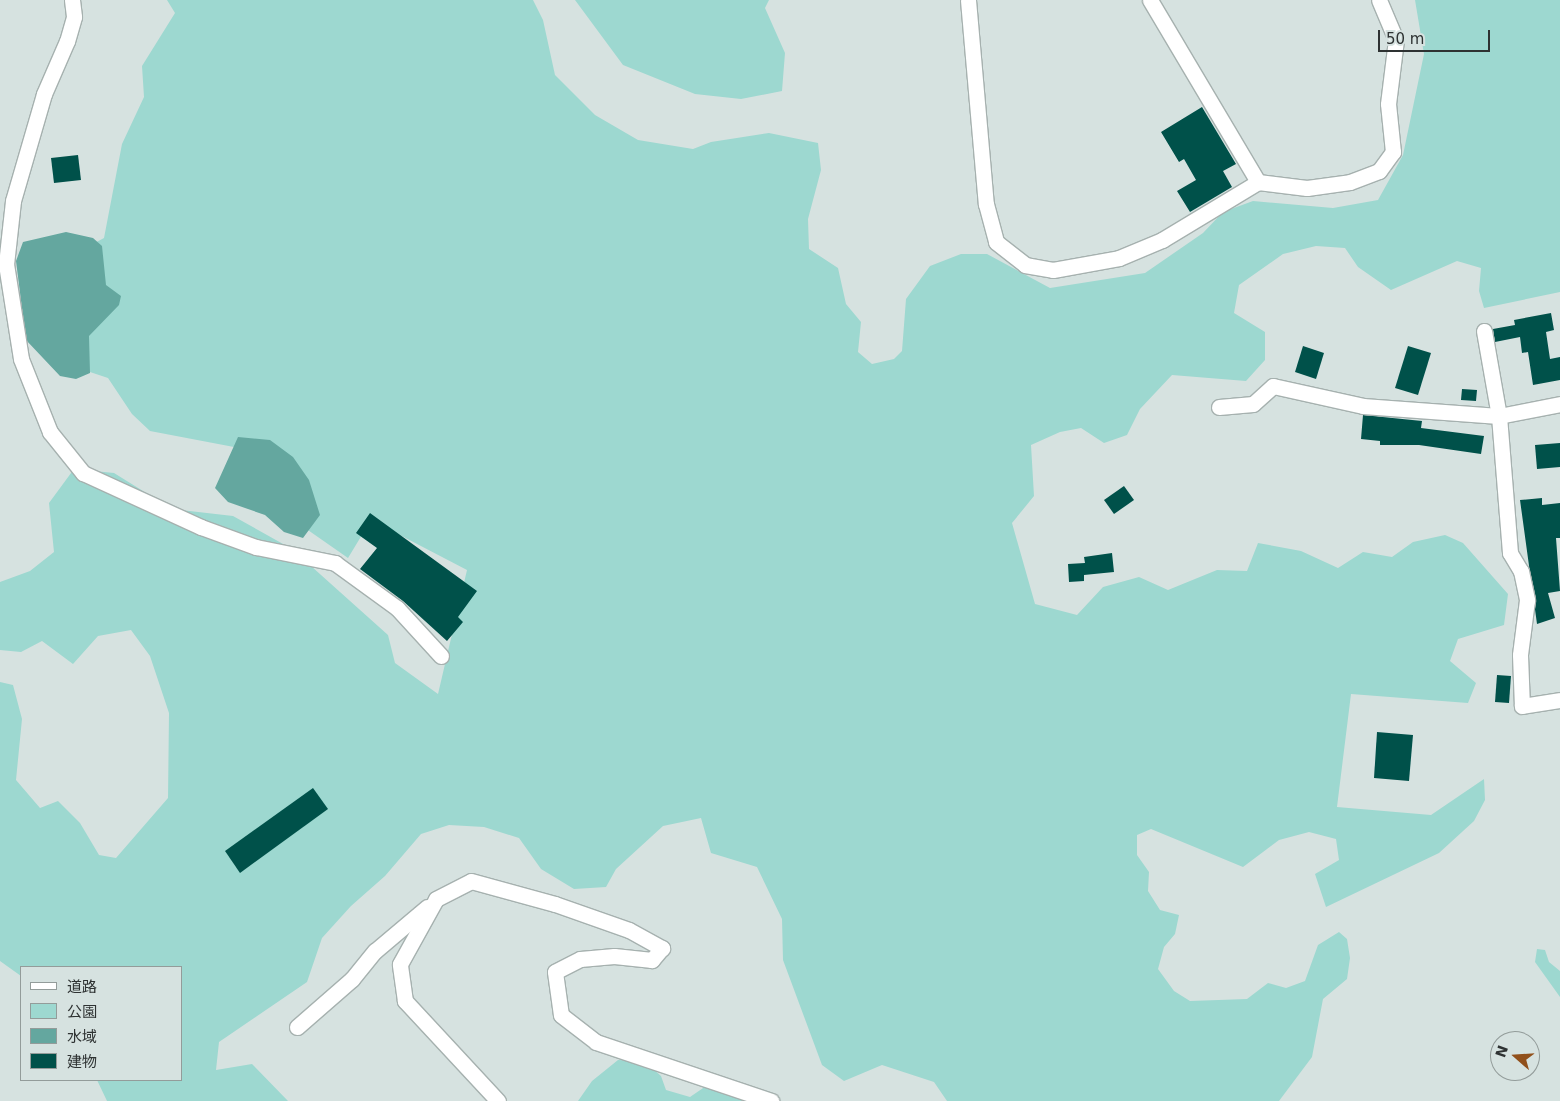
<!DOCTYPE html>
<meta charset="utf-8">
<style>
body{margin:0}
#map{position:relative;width:1560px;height:1101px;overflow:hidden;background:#d6e2e0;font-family:"DejaVu Sans","Noto Sans JP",sans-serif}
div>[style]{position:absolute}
.green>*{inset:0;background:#9dd8d0}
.water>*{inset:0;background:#64a79f}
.building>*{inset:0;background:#00514a}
.roads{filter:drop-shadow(1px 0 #a6b1af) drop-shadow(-1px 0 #a6b1af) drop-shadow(0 1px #a6b1af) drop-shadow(0 -1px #a6b1af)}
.minor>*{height:15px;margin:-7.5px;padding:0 7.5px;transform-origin:7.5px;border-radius:7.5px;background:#fff}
span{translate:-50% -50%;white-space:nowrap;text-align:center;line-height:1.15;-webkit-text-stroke:5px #d6e2e0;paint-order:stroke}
.legend{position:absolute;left:20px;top:966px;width:162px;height:115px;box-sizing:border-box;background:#d6e2e0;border:1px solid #939c9a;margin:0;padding:6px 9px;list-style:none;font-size:15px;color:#2e3232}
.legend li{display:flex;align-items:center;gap:10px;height:25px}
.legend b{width:25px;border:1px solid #939c9a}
.north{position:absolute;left:1490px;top:1031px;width:50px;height:50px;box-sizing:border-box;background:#d6e2e0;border:1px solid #939c9a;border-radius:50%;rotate:289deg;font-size:14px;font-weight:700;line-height:20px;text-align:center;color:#2e3232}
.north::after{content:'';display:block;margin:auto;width:18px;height:22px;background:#91501b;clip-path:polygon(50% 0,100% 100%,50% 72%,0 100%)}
.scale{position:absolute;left:1378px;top:30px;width:112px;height:22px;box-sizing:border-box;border:2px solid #2e3232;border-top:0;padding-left:6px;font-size:15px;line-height:18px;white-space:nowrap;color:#2e3232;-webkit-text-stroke:4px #d6e2e0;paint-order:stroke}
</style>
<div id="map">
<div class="green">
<div style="clip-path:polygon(167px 0,533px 0,543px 20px,555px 75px,595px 115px,638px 140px,693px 149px,711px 142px,769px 133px,818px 143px,821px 170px,808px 219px,809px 249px,838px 268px,846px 304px,861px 322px,858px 352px,872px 364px,894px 359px,902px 351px,906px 299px,930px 266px,961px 254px,987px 254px,1050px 288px,1145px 273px,1203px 233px,1223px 212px,1253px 201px,1333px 208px,1378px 200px,1403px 155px,1424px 54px,1415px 0,1560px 0,1560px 292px,1484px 308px,1479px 291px,1481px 268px,1457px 261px,1391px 290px,1358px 267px,1345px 248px,1316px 246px,1283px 254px,1239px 285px,1234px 313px,1265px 332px,1265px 360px,1246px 381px,1172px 375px,1140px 409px,1127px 435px,1104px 443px,1081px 428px,1060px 432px,1031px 445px,1034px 496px,1012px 523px,1035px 604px,1077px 615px,1103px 587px,1139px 577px,1168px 590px,1217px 570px,1247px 571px,1258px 543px,1301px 551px,1338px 568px,1363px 552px,1392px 557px,1413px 542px,1445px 535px,1463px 543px,1508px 594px,1504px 625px,1458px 639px,1450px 661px,1476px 683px,1468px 703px,1351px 694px,1337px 807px,1431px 815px,1484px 779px,1485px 800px,1474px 821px,1439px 853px,1326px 907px,1315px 874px,1339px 860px,1336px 839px,1309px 832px,1279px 840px,1243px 867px,1151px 829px,1137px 835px,1137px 855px,1149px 872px,1148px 891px,1160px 910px,1179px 915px,1175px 934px,1164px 947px,1158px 969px,1174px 991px,1190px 1001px,1247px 999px,1268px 983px,1286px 988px,1305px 981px,1318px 945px,1339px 932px,1347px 939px,1350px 958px,1347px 979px,1323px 999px,1312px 1057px,1279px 1101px,947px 1101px,934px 1082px,882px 1065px,844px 1081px,822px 1065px,783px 960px,782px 919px,757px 867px,711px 853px,701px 818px,663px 826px,616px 869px,606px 887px,574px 889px,541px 869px,519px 838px,484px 827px,449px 825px,421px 834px,385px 876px,351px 906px,322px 938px,307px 982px,219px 1042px,216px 1070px,252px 1064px,288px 1101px,107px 1101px,97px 1080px,181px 1080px,181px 967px,21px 967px,21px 976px,0 961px,0 682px,13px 685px,22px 719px,16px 780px,40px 808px,58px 801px,80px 823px,99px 855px,116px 858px,168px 798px,169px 713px,150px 656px,131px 630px,98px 636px,73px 664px,42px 641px,21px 652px,0 650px,0 582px,30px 571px,54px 552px,49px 503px,74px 469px,114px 473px,172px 509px,233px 516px,292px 549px,388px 635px,395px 663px,438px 694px,467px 570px,371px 520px,348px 558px,305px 528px,255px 451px,150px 431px,132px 414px,108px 378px,75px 367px,91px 245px,104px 238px,122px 144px,144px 97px,142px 66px,175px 13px)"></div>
<div style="clip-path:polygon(575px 0,769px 0,765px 8px,785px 53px,782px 91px,741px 99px,695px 94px,623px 65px)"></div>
<div style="clip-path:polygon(1537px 949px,1545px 950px,1549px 962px,1560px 971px,1560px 997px,1535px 962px)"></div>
<div style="clip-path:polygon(618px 1060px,644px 1061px,661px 1076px,666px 1090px,690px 1097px,709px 1084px,762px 1101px,578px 1101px,592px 1081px)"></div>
</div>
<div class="water">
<div style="clip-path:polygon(66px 232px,93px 238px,102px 246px,106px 285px,121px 296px,119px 305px,89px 336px,90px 373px,76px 379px,60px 376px,26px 340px,16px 261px,23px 242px)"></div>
<div style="clip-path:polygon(238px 437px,270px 440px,293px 457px,309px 480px,320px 515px,303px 538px,284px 532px,265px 515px,228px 502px,215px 488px)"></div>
</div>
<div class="building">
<div style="clip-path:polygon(1202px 107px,1236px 164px,1223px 171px,1232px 187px,1190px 212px,1177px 191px,1196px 180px,1184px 159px,1179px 162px,1161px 132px)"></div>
<div style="clip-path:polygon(78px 155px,81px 180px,54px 183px,51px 158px)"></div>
<div style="clip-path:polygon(1551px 313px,1554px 330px,1546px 332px,1550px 359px,1560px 357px,1560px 380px,1533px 385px,1528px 352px,1522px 353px,1520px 337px,1495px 342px,1493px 329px,1515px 325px,1514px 320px)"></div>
<div style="clip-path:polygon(1303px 346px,1324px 353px,1316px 379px,1295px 372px)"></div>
<div style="clip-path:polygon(1408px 346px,1431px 353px,1418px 395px,1395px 388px)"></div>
<div style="clip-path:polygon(1462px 389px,1477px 390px,1476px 401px,1461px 400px)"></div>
<div style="clip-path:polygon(1363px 415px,1422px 421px,1421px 428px,1484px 436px,1481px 454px,1419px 445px,1380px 445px,1380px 441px,1361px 439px)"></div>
<div style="clip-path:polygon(1560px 443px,1560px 467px,1537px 469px,1535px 445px)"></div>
<div style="clip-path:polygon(1124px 486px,1134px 500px,1114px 514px,1104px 500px)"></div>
<div style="clip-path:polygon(1542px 498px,1542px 505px,1560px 503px,1560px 538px,1556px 538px,1560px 591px,1548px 593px,1555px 618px,1537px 624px,1520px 500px)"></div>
<div style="clip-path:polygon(370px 513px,477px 591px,458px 617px,463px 622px,447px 641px,403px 601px,360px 569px,377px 548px,356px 533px)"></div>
<div style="clip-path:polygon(1112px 553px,1114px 572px,1084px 575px,1084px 581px,1069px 582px,1068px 564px,1085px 563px,1084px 557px)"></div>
<div style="clip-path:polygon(1497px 675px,1511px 676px,1509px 703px,1495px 702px)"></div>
<div style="clip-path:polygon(1377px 732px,1413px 735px,1409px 781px,1374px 778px)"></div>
<div style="clip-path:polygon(313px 788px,328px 809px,240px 873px,225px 851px)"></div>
</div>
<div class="roads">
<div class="minor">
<div style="left:72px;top:0;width:17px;rotate:83deg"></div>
<div style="left:74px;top:17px;width:25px;rotate:106deg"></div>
<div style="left:67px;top:41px;width:58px;rotate:113.5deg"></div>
<div style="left:44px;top:94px;width:111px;rotate:106.2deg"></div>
<div style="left:13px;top:201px;width:63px;rotate:96.3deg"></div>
<div style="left:6px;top:264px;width:96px;rotate:81deg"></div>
<div style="left:21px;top:359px;width:79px;rotate:68.3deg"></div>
<div style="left:50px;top:432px;width:53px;rotate:51.2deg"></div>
<div style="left:83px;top:473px;width:130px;rotate:24.6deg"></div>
<div style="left:201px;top:527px;width:59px;rotate:20deg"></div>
<div style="left:256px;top:547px;width:81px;rotate:11.4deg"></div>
<div style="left:335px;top:563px;width:77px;rotate:36deg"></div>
<div style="left:397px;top:608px;width:65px;rotate:47.5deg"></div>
<div style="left:968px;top:0;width:205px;rotate:85deg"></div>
<div style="left:986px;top:204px;width:39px;rotate:75deg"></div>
<div style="left:996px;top:242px;width:37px;rotate:38deg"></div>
<div style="left:1025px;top:265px;width:28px;rotate:10deg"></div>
<div style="left:1053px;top:270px;width:67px;rotate:-10.3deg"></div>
<div style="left:1119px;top:258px;width:47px;rotate:-22.7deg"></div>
<div style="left:1162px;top:240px;width:112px;rotate:-31.1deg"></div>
<div style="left:1258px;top:182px;width:49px;rotate:7deg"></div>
<div style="left:1307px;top:188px;width:43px;rotate:-7.9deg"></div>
<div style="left:1350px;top:182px;width:31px;rotate:-21deg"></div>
<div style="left:1379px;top:171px;width:24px;rotate:-54deg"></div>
<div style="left:1393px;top:152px;width:48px;rotate:-95.9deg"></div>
<div style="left:1388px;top:104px;width:64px;rotate:-82.9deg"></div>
<div style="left:1396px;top:40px;width:43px;rotate:-113deg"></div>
<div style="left:1150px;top:0;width:212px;rotate:59.3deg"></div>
<div style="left:1484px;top:331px;width:86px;rotate:80deg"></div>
<div style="left:1499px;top:416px;width:137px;rotate:85.4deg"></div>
<div style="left:1510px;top:553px;width:21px;rotate:59deg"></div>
<div style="left:1521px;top:571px;width:30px;rotate:78deg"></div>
<div style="left:1527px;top:600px;width:55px;rotate:97.3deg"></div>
<div style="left:1520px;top:655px;width:51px;rotate:87.8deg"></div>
<div style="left:1522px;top:706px;width:38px;rotate:-9deg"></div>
<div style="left:1219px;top:407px;width:34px;rotate:-5deg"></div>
<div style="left:1253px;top:404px;width:27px;rotate:-42deg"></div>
<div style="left:1273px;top:386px;width:92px;rotate:12.5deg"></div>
<div style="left:1363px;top:406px;width:136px;rotate:4.2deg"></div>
<div style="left:1499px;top:416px;width:62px;rotate:-11.1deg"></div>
<div style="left:297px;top:1027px;width:73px;rotate:-41.1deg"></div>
<div style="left:352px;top:979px;width:36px;rotate:-51deg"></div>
<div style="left:375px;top:951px;width:68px;rotate:-40.2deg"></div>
<div style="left:498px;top:1101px;width:137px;rotate:-132.9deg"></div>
<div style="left:405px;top:1001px;width:37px;rotate:-98deg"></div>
<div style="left:400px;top:964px;width:74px;rotate:-61deg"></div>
<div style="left:436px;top:899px;width:39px;rotate:-27deg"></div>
<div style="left:471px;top:881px;width:87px;rotate:15.3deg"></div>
<div style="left:555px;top:904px;width:78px;rotate:19.4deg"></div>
<div style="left:629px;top:930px;width:38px;rotate:29deg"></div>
<div style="left:662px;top:948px;width:16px;rotate:130deg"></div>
<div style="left:652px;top:960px;width:38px;rotate:-174deg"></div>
<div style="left:614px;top:956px;width:34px;rotate:175deg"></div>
<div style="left:580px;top:959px;width:28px;rotate:153deg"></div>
<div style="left:555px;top:972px;width:43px;rotate:82.1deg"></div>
<div style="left:561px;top:1015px;width:44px;rotate:37.6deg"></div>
<div style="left:596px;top:1042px;width:185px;rotate:18.6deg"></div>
</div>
</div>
<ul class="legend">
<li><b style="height:6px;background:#fff"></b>道路</li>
<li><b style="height:14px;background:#9dd8d0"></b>公園</li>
<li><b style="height:14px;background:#64a79f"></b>水域</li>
<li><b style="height:14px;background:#00514a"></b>建物</li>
</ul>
<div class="north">N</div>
<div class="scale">50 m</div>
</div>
